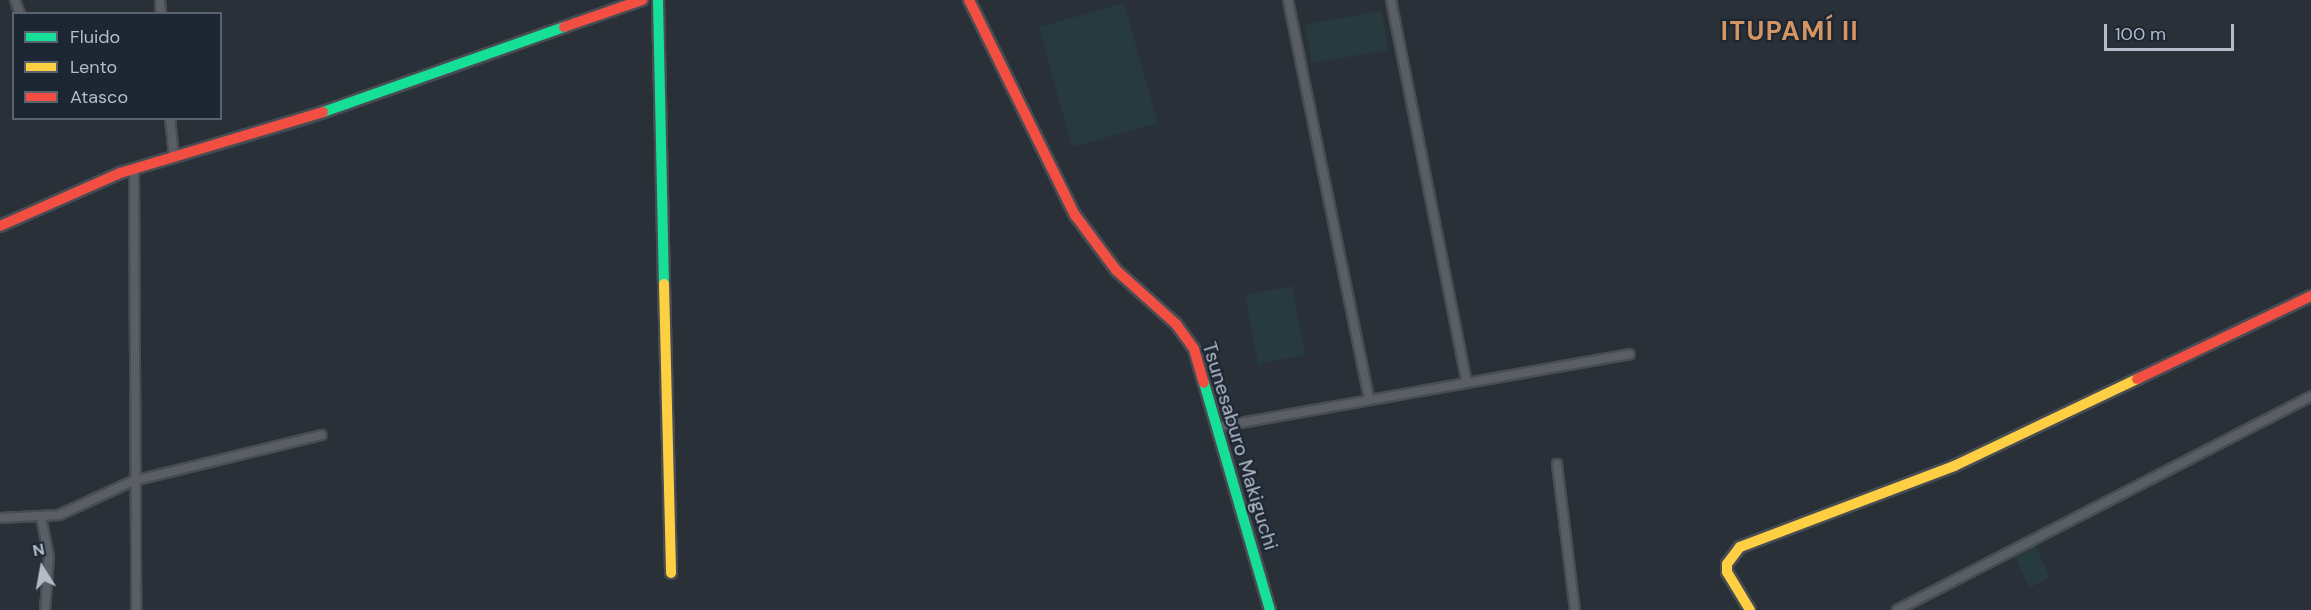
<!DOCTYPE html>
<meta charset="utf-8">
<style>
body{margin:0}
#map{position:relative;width:2311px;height:610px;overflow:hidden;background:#2a3038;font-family:"DM Sans",sans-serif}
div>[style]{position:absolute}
.green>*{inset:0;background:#273a3e}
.water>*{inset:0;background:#384963}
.roads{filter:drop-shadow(2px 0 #484c53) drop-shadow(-2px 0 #484c53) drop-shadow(0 2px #484c53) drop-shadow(0 -2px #484c53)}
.street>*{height:8px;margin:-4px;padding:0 4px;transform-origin:4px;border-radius:4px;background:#5a5e66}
.fast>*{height:10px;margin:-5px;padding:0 5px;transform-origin:5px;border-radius:5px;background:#16e098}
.slow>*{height:10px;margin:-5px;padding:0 5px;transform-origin:5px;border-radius:5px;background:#ffcf43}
.jam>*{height:10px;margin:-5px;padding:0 5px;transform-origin:5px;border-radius:5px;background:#f24e42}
span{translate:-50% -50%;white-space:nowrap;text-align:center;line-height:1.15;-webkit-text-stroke:4.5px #1d2633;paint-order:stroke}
.street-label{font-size:20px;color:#b4bcc9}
.district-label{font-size:26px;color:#d59563;font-weight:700;letter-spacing:1.5px}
.legend{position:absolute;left:12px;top:12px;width:210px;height:108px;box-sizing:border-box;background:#1d2633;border:2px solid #59626f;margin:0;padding:8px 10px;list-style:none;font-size:18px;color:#b4bcc9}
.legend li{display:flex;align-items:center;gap:12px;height:30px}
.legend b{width:30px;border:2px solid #59626f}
.north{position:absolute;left:12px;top:538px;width:60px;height:60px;-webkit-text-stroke:4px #1d2633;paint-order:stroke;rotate:349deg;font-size:16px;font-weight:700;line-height:24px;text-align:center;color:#b4bcc9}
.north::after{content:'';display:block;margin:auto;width:21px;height:27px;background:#b4bcc9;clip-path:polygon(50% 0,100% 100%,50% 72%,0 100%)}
.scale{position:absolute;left:2104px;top:24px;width:130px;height:27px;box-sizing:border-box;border:3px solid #b4bcc9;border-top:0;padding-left:8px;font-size:18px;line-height:21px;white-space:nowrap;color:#b4bcc9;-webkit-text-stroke:4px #1d2633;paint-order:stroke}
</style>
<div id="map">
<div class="green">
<div style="clip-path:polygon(1124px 3px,1158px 123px,1072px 147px,1039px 27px)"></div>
<div style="clip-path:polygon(1382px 11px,1388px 50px,1312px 63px,1305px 24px)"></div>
<div style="clip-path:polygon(1292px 286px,1305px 355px,1258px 364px,1245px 295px)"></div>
<div style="clip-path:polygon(2035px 544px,2050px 578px,2029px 588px,2014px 554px)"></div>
</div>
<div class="water">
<div style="clip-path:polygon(527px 49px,309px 125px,154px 171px,309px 124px)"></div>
</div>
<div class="roads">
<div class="street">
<div style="left:15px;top:0;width:15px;rotate:70deg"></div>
<div style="left:160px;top:0;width:14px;rotate:86deg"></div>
<div style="left:1288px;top:0;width:407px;rotate:78.5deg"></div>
<div style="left:1391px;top:0;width:390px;rotate:78.8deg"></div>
<div style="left:170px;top:118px;width:38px;rotate:84deg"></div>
<div style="left:134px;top:168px;width:442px;rotate:89.7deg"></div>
<div style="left:1217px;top:427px;width:419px;rotate:-10deg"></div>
<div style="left:1557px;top:464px;width:147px;rotate:83deg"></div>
<div style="left:41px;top:517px;width:41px;rotate:78.7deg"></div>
<div style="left:49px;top:557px;width:53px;rotate:94.3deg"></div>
<div style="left:0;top:518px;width:59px;rotate:-2.9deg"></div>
<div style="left:59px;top:515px;width:81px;rotate:-24.7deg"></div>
<div style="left:133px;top:481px;width:194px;rotate:-13.7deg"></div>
<div style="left:1897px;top:610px;width:466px;rotate:-27.3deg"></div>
</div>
<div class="fast">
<div style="left:658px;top:0;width:284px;rotate:88.8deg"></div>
<div style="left:323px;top:112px;width:256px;rotate:-19.4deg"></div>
<div style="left:1204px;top:383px;width:236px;rotate:73.8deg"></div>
</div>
<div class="slow">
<div style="left:664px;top:284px;width:289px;rotate:88.6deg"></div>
<div style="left:1750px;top:610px;width:44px;rotate:-121.2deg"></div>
<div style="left:1727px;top:572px;width:8px;rotate:-90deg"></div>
<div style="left:1727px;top:564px;width:21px;rotate:-53deg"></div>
<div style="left:1740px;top:547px;width:229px;rotate:-20.7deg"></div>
<div style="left:1954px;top:466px;width:203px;rotate:-25.4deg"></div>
</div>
<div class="jam">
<div style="left:969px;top:0;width:240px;rotate:63.8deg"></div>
<div style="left:1075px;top:215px;width:69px;rotate:53.3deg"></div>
<div style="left:1116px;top:270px;width:81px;rotate:42deg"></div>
<div style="left:1176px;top:324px;width:31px;rotate:54deg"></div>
<div style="left:1194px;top:349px;width:35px;rotate:74deg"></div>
<div style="left:564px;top:27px;width:83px;rotate:-19.1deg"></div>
<div style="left:0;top:226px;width:131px;rotate:-23.8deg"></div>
<div style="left:120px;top:173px;width:212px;rotate:-16.7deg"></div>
<div style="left:2137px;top:379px;width:193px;rotate:-25.5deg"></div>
</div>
</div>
<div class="street-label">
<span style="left:1240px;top:446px;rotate:73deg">Tsunesaburo Makiguchi</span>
</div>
<div class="district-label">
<span style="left:1790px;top:32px">ITUPAMÍ II</span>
</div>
<ul class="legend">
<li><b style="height:8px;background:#16e098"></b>Fluido</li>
<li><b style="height:8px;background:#ffcf43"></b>Lento</li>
<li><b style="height:8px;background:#f24e42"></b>Atasco</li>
</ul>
<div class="north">N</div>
<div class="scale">100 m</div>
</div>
